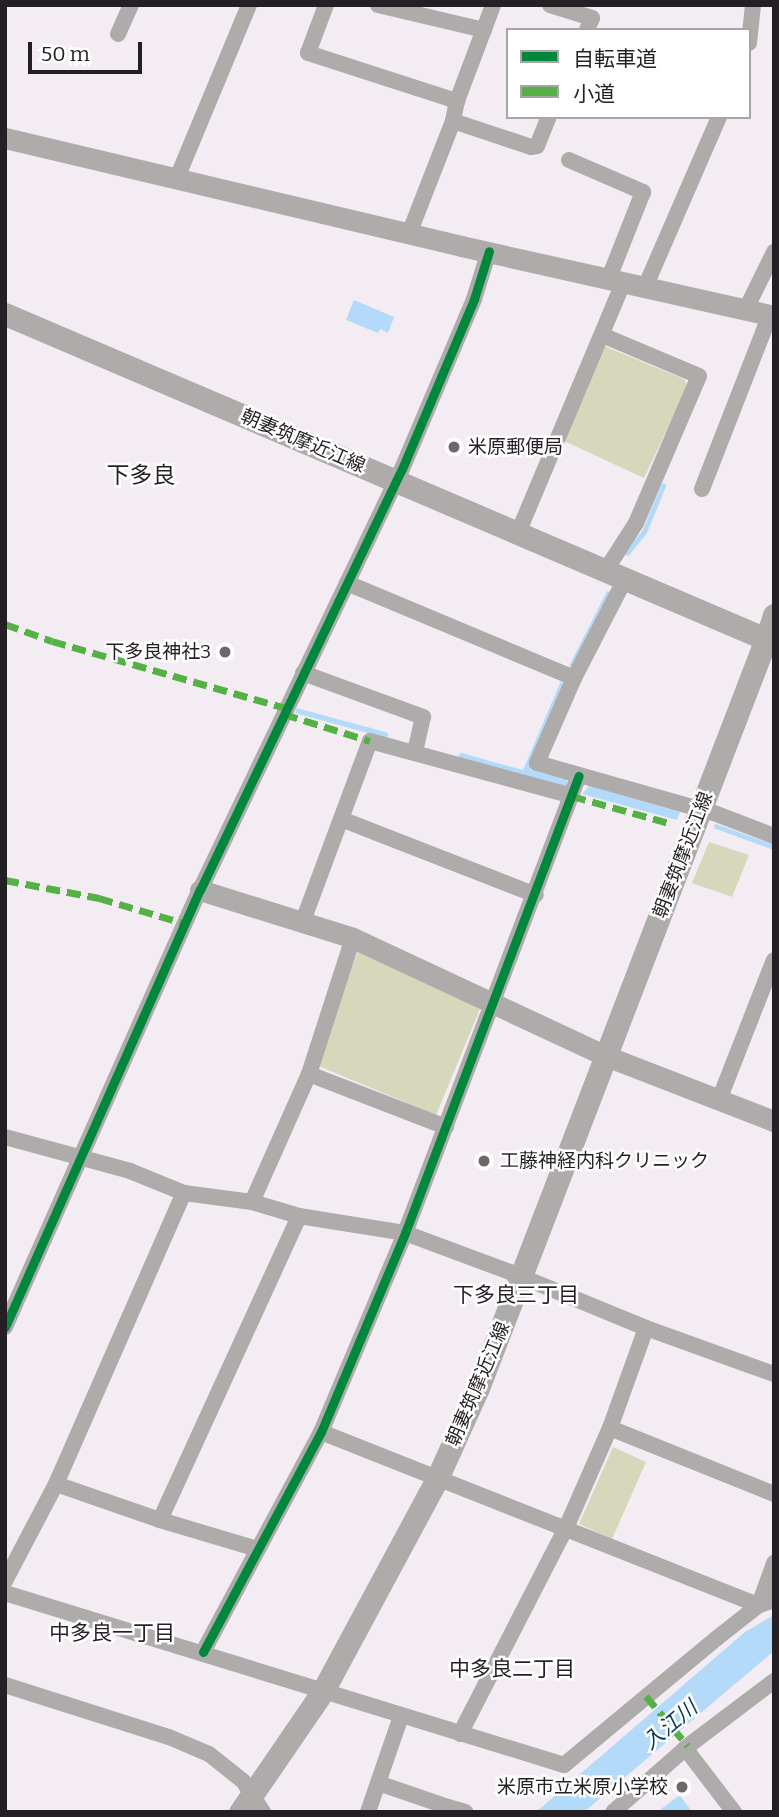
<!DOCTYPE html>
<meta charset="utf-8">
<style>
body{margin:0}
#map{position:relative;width:779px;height:1817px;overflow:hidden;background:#f4ecf3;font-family:Bitter,"Noto Sans JP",serif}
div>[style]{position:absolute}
.green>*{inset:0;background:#d5d8ba}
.water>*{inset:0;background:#b3daf9}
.stream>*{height:4.5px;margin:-2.25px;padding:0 2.25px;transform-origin:2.25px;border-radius:2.25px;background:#b3daf9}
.minor>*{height:16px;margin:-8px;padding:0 8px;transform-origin:8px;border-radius:8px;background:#aeabab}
.tertiary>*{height:21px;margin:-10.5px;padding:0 10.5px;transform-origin:10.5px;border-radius:10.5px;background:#aeabab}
.secondary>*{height:23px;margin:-11.5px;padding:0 11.5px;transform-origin:11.5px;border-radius:11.5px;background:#aeabab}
.quiet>*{height:7px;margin-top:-3.5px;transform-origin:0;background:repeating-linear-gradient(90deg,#55b145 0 14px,transparent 0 21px)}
.cycleway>*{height:9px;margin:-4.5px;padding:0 4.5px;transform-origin:4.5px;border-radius:4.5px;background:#00873e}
.dots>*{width:19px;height:19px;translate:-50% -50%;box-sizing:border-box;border:4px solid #fff;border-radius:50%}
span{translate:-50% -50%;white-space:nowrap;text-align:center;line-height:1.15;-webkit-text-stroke:5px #fff;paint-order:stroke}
.street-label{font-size:19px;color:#241f24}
.poi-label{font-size:19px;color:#241f24}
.left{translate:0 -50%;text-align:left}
.right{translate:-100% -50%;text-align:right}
.neighbourhood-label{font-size:21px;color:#241f24}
.water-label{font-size:21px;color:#073954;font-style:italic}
.quarter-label{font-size:23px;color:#241f24}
.frame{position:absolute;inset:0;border:7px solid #241f24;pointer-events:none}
.legend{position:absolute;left:506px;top:28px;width:245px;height:91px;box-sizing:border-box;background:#fff;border:2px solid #a7a5a7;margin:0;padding:9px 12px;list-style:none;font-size:21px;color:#241f24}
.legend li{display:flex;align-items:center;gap:14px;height:35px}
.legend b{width:35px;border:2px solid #a7a5a7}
.scale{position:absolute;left:28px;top:42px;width:114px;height:32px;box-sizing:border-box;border:4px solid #241f24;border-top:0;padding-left:9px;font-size:21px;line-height:24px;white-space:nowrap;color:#241f24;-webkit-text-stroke:5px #fff;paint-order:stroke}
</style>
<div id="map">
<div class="green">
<div style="clip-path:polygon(604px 346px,684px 379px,688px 386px,644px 478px,564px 441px)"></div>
<div style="clip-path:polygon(709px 842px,749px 855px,732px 897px,692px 883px)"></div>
<div style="clip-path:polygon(358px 951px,480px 1009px,436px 1115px,316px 1065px)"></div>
<div style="clip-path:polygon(613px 1447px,646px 1462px,612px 1539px,579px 1524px)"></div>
</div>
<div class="water">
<div style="clip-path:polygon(354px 300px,394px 317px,388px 333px,380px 329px,378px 333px,346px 320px)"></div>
<div style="clip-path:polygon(607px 591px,612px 593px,577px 666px,569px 666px)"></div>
<div style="clip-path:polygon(561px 681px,566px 688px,530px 770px,567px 779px,569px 790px,498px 770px,500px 764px,523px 770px)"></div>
<div style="clip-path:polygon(297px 708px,370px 728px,368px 733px,295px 713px)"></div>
<div style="clip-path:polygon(589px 786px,680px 812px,677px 820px,582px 794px)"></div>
<div style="clip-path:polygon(774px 1615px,774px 1651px,584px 1812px,536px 1812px,745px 1632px)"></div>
<div style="clip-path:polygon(680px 1795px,692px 1812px,663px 1812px,661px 1809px)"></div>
</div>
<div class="stream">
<div style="left:627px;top:553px;width:27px;rotate:-51deg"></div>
<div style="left:644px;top:532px;width:50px;rotate:-67.6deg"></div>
<div style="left:366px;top:729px;width:20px;rotate:15deg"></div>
<div style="left:461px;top:755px;width:44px;rotate:15.9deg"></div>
<div style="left:716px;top:826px;width:62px;rotate:19.9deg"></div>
</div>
<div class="minor">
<div style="left:326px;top:5px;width:51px;rotate:110.6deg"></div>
<div style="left:308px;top:53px;width:157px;rotate:17.9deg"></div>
<div style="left:378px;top:5px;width:109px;rotate:13.3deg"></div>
<div style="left:550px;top:5px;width:44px;rotate:17.2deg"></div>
<div style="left:592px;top:18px;width:13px;rotate:113deg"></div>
<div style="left:118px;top:34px;width:32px;rotate:-66deg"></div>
<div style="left:749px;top:43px;width:38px;rotate:-84deg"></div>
<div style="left:453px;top:121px;width:82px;rotate:18.4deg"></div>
<div style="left:531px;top:147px;width:6px;rotate:-9deg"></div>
<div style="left:537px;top:146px;width:31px;rotate:-68deg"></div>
<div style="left:569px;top:160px;width:81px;rotate:23.4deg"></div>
<div style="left:643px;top:192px;width:92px;rotate:111.6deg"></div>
<div style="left:177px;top:178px;width:187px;rotate:-67.4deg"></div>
<div style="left:409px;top:234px;width:121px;rotate:-68.7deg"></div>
<div style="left:453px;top:121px;width:20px;rotate:-79deg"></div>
<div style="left:457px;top:101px;width:103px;rotate:-69.4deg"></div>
<div style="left:646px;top:285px;width:183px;rotate:-66.5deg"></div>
<div style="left:746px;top:309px;width:64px;rotate:-63.8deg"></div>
<div style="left:602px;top:335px;width:105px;rotate:22.9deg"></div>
<div style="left:699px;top:376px;width:160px;rotate:113.2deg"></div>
<div style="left:636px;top:523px;width:56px;rotate:122.6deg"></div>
<div style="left:702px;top:489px;width:187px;rotate:-68.7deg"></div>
<div style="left:518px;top:533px;width:273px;rotate:-67.2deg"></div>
<div style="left:347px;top:583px;width:246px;rotate:22.7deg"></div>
<div style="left:574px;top:678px;width:111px;rotate:-62.7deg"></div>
<div style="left:303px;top:673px;width:128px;rotate:20.1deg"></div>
<div style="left:423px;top:717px;width:37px;rotate:103deg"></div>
<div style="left:574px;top:678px;width:93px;rotate:113.5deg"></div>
<div style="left:537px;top:763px;width:184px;rotate:15.8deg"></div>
<div style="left:714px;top:813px;width:64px;rotate:21deg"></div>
<div style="left:341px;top:819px;width:209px;rotate:21.3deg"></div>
<div style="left:303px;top:921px;width:192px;rotate:-69.6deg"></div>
<div style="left:370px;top:741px;width:209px;rotate:15.2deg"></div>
<div style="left:309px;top:1074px;width:147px;rotate:21.1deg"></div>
<div style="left:719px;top:1100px;width:150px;rotate:-68.6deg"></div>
<div style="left:5px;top:1137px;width:130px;rotate:15.2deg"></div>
<div style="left:130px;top:1171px;width:58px;rotate:22.2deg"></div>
<div style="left:184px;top:1193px;width:69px;rotate:7.5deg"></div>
<div style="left:252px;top:1202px;width:49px;rotate:16.6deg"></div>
<div style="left:299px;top:1216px;width:107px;rotate:9.1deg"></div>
<div style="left:405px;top:1233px;width:112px;rotate:20.4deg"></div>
<div style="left:510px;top:1272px;width:147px;rotate:22.4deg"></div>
<div style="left:646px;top:1328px;width:136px;rotate:19.8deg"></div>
<div style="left:252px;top:1202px;width:140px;rotate:-66deg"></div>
<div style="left:309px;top:1074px;width:143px;rotate:-72.1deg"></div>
<div style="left:5px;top:1327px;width:479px;rotate:-66deg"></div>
<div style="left:200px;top:890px;width:467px;rotate:-64.4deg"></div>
<div style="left:402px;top:469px;width:185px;rotate:-67deg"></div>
<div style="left:474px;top:299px;width:50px;rotate:-72.6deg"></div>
<div style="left:610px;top:1428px;width:177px;rotate:21.9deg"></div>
<div style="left:321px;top:1432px;width:471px;rotate:21.6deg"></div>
<div style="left:759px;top:1605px;width:45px;rotate:-70.3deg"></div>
<div style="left:56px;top:1484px;width:110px;rotate:19.1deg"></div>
<div style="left:160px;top:1520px;width:101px;rotate:16.6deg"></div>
<div style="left:160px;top:1520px;width:334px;rotate:-65.4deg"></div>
<div style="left:5px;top:1581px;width:110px;rotate:-62.3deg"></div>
<div style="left:56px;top:1484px;width:318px;rotate:-66.3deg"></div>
<div style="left:5px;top:1593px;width:585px;rotate:17.1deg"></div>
<div style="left:564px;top:1765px;width:199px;rotate:-39.7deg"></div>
<div style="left:717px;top:1638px;width:53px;rotate:-38.2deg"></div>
<div style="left:759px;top:1605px;width:16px;rotate:-18deg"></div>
<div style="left:203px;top:1652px;width:250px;rotate:-61.8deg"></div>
<div style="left:321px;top:1432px;width:216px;rotate:-67.1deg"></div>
<div style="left:405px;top:1233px;width:489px;rotate:-69.2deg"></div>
<div style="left:5px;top:1685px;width:172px;rotate:17.6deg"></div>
<div style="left:169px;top:1737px;width:43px;rotate:23deg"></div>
<div style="left:209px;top:1754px;width:43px;rotate:38.5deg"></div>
<div style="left:243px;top:1781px;width:37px;rotate:57deg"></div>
<div style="left:460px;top:1734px;width:232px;rotate:-62.8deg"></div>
<div style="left:566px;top:1528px;width:109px;rotate:-66.3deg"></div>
<div style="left:610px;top:1428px;width:106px;rotate:-70.2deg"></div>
<div style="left:685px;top:1748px;width:81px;rotate:52.6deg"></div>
<div style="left:378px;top:1783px;width:74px;rotate:18.9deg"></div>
<div style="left:448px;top:1807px;width:6px;rotate:121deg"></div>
<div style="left:448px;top:1807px;width:18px;rotate:16deg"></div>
<div style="left:368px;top:1812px;width:102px;rotate:-71deg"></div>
<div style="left:613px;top:1812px;width:100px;rotate:-41.3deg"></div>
<div style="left:688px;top:1746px;width:108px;rotate:-37.1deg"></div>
</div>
<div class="tertiary">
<div style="left:5px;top:138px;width:469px;rotate:13.3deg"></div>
<div style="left:461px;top:246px;width:321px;rotate:12.6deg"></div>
<div style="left:200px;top:890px;width:160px;rotate:17.4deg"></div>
<div style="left:353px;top:938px;width:279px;rotate:25deg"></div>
<div style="left:606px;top:1056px;width:180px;rotate:21.2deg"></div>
</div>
<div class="secondary">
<div style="left:5px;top:314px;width:827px;rotate:23.13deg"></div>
<div style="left:766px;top:639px;width:802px;rotate:111.03deg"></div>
<div style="left:478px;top:1388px;width:100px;rotate:114.3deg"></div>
<div style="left:437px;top:1479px;width:241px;rotate:118.3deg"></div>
<div style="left:323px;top:1691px;width:147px;rotate:124.4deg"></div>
<div style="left:774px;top:615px;width:25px;rotate:108deg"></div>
<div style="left:766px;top:639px;width:9px;rotate:21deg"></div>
</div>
<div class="quiet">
<div style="left:5px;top:624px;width:50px;rotate:19.9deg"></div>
<div style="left:52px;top:641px;width:243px;rotate:16deg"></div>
<div style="left:284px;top:714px;width:90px;rotate:17.4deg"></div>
<div style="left:572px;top:796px;width:104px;rotate:15.6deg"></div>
<div style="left:5px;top:880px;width:96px;rotate:10.8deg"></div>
<div style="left:99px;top:898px;width:92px;rotate:16.5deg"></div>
<div style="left:646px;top:1696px;width:65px;rotate:50deg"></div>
</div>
<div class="cycleway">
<div style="left:5px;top:1327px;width:479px;rotate:-66deg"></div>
<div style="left:200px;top:890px;width:467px;rotate:-64.4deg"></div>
<div style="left:402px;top:469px;width:185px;rotate:-67deg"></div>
<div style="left:474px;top:299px;width:50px;rotate:-72.6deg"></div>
<div style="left:203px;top:1652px;width:250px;rotate:-61.8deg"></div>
<div style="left:321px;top:1432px;width:216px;rotate:-67.1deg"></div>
<div style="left:405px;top:1233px;width:489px;rotate:-69.2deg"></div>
</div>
<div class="dots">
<div style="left:454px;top:447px;background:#6d676c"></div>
<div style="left:225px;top:652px;background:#6d676c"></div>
<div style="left:484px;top:1161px;background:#6d676c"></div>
<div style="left:682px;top:1787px;background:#6d676c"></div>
</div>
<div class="street-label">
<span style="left:303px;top:441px;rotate:23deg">朝妻筑摩近江線</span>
<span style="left:683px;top:855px;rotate:-69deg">朝妻筑摩近江線</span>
<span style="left:478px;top:1384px;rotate:-67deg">朝妻筑摩近江線</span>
</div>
<div class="poi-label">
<span class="left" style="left:468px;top:447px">米原郵便局</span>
<span class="right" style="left:211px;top:652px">下多良神社3</span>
<span class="left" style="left:500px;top:1161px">工藤神経内科クリニック</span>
<span class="right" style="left:668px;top:1787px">米原市立米原小学校</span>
</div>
<div class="neighbourhood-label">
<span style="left:516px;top:1295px">下多良三丁目</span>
<span style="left:112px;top:1633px">中多良一丁目</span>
<span style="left:512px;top:1669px">中多良二丁目</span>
</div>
<div class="water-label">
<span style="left:670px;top:1725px;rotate:-40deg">入江川</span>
</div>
<div class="quarter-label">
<span style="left:141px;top:475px">下多良</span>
</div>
<div class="frame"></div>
<ul class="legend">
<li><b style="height:9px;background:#00873e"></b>自転車道</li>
<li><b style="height:9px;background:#55b145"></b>小道</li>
</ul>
<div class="scale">50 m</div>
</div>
